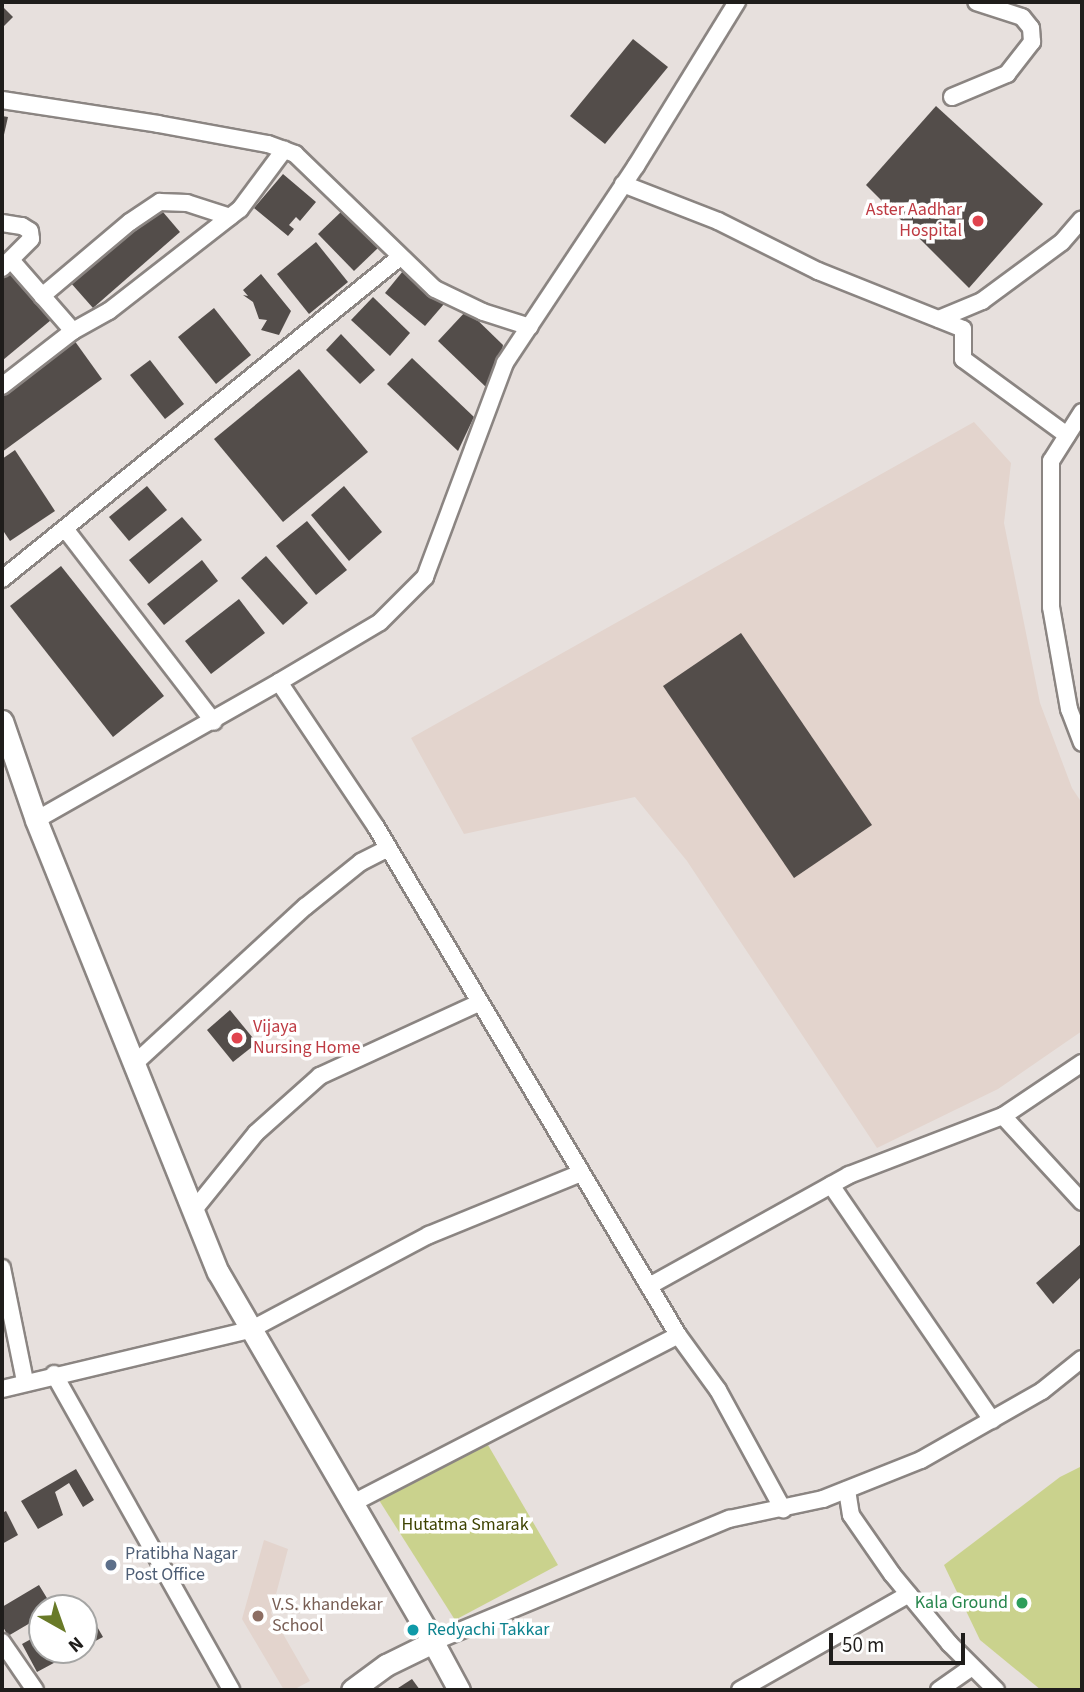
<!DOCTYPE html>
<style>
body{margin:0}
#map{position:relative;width:1084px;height:1692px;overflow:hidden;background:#e7e0dd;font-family:"Source Sans 3",sans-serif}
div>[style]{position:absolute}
.built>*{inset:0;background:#e3d4cd}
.green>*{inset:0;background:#cad28d}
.building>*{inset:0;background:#534d4a}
.roads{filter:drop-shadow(2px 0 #8b8582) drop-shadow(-2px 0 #8b8582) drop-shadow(0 2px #8b8582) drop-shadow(0 -2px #8b8582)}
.street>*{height:16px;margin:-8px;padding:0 8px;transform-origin:8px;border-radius:8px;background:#fff}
.secondary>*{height:21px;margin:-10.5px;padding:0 10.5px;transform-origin:10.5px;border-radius:10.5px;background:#fff}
.dots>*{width:19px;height:19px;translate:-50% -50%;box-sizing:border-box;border:4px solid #fff;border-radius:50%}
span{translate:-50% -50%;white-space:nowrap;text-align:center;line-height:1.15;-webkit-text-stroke:7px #fff;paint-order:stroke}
.health-label{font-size:18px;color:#be3a42}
.right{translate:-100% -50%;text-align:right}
.left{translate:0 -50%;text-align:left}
.park-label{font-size:18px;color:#3d4200}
.service-label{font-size:18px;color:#4e5e75}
.leisure-label{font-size:18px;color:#27864d}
.education-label{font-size:18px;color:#785e54}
.culture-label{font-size:18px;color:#0d838f}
.frame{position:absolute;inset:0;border:4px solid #1f1d1b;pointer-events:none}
.north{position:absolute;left:28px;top:1594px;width:70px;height:70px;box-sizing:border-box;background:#fff;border:2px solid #a5a5a4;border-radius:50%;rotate:140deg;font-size:19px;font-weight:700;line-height:28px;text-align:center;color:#1f1d1b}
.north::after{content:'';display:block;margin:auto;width:24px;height:32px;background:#697a28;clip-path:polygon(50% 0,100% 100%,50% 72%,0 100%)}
.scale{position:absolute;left:829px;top:1633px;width:136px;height:32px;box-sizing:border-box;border:4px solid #1f1d1b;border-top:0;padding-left:9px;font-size:21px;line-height:24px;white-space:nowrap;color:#1f1d1b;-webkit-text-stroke:5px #fff;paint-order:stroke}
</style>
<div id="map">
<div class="built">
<div style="clip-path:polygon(974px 422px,1011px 463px,1004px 523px,1040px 703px,1072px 788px,1082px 803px,1082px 1031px,998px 1089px,877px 1148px,687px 861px,635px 797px,464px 834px,411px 738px)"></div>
<div style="clip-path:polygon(264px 1540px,288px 1549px,271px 1613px,310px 1681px,293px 1690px,284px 1690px,242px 1619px)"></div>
</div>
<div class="green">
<div style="clip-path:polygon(488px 1445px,558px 1565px,455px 1620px,377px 1497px)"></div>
<div style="clip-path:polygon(1082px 1466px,1082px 1690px,1041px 1690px,980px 1640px,944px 1565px,1060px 1477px)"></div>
</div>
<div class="building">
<div style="clip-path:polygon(2px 6px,13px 17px,2px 28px)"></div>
<div style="clip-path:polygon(633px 39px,668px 67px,605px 144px,570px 116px)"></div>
<div style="clip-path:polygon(936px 106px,1043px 204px,969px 288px,866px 185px)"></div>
<div style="clip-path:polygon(2px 116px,8px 117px,3px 139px,2px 138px)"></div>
<div style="clip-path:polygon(283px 174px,316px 202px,300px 221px,296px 217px,289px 225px,294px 229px,288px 236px,254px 208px)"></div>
<div style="clip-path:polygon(157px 205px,180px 232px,93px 308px,70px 282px)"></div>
<div style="clip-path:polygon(343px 210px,379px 247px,354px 271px,318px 234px)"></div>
<div style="clip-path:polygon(316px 242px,348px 282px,309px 314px,277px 274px)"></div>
<div style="clip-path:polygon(403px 271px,444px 304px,425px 326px,385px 293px)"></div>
<div style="clip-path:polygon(12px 272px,51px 320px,3px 360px,2px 280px)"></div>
<div style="clip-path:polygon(261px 274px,291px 311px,279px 335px,261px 330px,267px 320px,259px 319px,253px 302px,243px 295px,248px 296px,243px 290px)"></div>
<div style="clip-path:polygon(373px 297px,410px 333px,390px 356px,351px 320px)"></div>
<div style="clip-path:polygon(214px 308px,251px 355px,216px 384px,178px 337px)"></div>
<div style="clip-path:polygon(467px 310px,503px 345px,497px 380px,488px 389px,438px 341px)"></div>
<div style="clip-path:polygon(341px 334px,375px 370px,360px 384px,326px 350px)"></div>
<div style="clip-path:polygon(74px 340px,102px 379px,2px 452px,2px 392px)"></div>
<div style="clip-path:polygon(412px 358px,474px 417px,458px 451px,387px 384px)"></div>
<div style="clip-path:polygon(150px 360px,184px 404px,165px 419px,130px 375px)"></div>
<div style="clip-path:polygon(299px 369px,368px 452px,283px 522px,214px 439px)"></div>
<div style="clip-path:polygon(15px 450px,55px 511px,10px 541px,2px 529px,2px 459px)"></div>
<div style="clip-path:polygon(147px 486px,167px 510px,129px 541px,109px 517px)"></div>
<div style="clip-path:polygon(344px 486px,382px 532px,349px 561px,311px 515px)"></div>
<div style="clip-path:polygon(182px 517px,202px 540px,149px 584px,129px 560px)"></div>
<div style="clip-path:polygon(307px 521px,347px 570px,316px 595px,276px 546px)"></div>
<div style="clip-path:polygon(266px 556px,308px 603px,283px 625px,241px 578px)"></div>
<div style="clip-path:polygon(202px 560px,218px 581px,164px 625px,147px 604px)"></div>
<div style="clip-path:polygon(61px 566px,164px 696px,113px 737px,10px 606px)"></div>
<div style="clip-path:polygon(239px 599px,265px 633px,211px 674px,185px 641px)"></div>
<div style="clip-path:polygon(741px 633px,872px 825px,794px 878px,663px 686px)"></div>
<div style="clip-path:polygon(230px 1010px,257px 1043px,233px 1062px,207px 1030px)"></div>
<div style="clip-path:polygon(1082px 1243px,1082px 1276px,1053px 1304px,1036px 1283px)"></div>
<div style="clip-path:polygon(76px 1469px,94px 1500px,83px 1507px,69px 1483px,55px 1492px,63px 1515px,38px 1529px,21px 1501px)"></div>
<div style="clip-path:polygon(6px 1511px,18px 1535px,2px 1544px,2px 1513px)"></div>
<div style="clip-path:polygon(39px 1585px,53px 1608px,42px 1608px,42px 1616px,8px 1636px,2px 1625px,2px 1607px)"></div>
<div style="clip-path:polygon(87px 1609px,103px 1637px,84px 1647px,84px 1611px)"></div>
<div style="clip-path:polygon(42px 1633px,42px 1650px,78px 1650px,37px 1672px,22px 1644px)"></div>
<div style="clip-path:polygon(412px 1679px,420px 1690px,395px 1690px)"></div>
</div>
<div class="roads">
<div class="street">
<div style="left:952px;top:97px;width:60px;rotate:-22.7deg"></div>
<div style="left:1007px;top:74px;width:41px;rotate:-52deg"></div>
<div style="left:1032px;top:42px;width:14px;rotate:-94deg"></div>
<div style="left:1031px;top:28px;width:14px;rotate:-129deg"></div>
<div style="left:1022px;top:17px;width:48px;rotate:-161.9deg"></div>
<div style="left:2px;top:100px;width:158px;rotate:8.7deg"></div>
<div style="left:158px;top:124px;width:112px;rotate:10.3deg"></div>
<div style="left:268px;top:144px;width:29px;rotate:20deg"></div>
<div style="left:295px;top:154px;width:194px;rotate:44deg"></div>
<div style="left:435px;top:289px;width:53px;rotate:25.6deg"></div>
<div style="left:483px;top:312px;width:49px;rotate:17.7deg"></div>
<div style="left:623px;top:184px;width:102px;rotate:21.3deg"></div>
<div style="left:718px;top:221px;width:112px;rotate:26.6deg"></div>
<div style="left:818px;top:271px;width:156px;rotate:21.8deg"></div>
<div style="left:963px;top:329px;width:30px;rotate:90deg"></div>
<div style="left:963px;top:359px;width:129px;rotate:36.2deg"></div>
<div style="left:2px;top:223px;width:20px;rotate:9deg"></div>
<div style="left:22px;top:226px;width:9px;rotate:32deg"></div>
<div style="left:30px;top:231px;width:8px;rotate:83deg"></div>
<div style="left:31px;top:239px;width:41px;rotate:135deg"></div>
<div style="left:42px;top:296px;width:115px;rotate:-40.1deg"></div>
<div style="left:130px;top:222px;width:36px;rotate:-34deg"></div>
<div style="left:160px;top:202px;width:27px;rotate:2deg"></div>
<div style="left:187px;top:203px;width:45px;rotate:18deg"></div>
<div style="left:939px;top:319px;width:47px;rotate:-22.7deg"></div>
<div style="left:982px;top:301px;width:99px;rotate:-36.4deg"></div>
<div style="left:1062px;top:242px;width:30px;rotate:-49deg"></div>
<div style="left:73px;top:331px;width:41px;rotate:-29.1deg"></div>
<div style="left:109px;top:311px;width:166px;rotate:-37.9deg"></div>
<div style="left:240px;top:209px;width:74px;rotate:-53.3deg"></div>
<div style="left:2px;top:386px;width:90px;rotate:-37.8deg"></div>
<div style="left:73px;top:331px;width:94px;rotate:-131.1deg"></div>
<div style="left:1082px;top:412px;width:58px;rotate:122.3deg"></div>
<div style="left:1051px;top:461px;width:146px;rotate:90deg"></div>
<div style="left:1051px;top:607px;width:104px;rotate:80deg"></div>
<div style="left:1069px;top:709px;width:36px;rotate:69deg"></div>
<div style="left:66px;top:530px;width:242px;rotate:52.4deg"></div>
<div style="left:2px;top:579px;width:512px;rotate:-38.97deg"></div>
<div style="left:279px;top:682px;width:117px;rotate:-30.7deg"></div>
<div style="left:380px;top:622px;width:64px;rotate:-45deg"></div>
<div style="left:425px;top:577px;width:228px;rotate:-69.5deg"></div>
<div style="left:505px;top:363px;width:237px;rotate:-56.4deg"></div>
<div style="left:636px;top:166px;width:193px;rotate:-58.4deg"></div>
<div style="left:36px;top:820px;width:279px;rotate:-29.6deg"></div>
<div style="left:279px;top:682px;width:174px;rotate:56.2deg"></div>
<div style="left:376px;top:827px;width:591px;rotate:59.27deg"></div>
<div style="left:678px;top:1335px;width:68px;rotate:54deg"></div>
<div style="left:718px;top:1390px;width:136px;rotate:61.4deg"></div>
<div style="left:1082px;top:1063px;width:95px;rotate:146.1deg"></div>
<div style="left:1003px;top:1116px;width:117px;rotate:47.4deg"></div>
<div style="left:133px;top:1065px;width:234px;rotate:-42.6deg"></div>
<div style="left:305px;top:907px;width:72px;rotate:-38.8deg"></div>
<div style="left:361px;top:862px;width:29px;rotate:-27deg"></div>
<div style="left:831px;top:1185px;width:285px;rotate:55.6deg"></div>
<div style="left:193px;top:1211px;width:100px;rotate:-51.1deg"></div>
<div style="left:256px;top:1133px;width:86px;rotate:-41.7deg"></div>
<div style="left:320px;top:1076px;width:175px;rotate:-24.7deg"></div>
<div style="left:2px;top:1268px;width:115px;rotate:78.5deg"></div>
<div style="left:649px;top:1286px;width:229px;rotate:-29deg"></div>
<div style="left:849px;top:1175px;width:165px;rotate:-21deg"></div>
<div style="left:54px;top:1374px;width:362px;rotate:60.7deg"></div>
<div style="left:2px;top:1389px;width:255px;rotate:-13.4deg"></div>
<div style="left:250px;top:1330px;width:203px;rotate:-28deg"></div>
<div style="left:429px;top:1235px;width:164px;rotate:-22.2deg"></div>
<div style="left:847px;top:1490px;width:25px;rotate:81deg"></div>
<div style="left:851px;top:1515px;width:72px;rotate:55.2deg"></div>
<div style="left:892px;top:1574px;width:91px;rotate:50.4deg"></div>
<div style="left:950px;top:1644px;width:65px;rotate:45deg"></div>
<div style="left:351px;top:1504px;width:368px;rotate:-27.3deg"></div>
<div style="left:2px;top:1642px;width:58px;rotate:55.5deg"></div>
<div style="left:433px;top:1642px;width:321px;rotate:-22.6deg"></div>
<div style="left:729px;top:1519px;width:96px;rotate:-12deg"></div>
<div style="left:823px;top:1499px;width:105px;rotate:-21.7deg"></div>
<div style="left:921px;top:1460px;width:139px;rotate:-29.7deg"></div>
<div style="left:1042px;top:1391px;width:51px;rotate:-38.7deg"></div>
<div style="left:740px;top:1690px;width:194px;rotate:-29.6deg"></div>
<div style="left:939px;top:1690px;width:40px;rotate:-34.9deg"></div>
</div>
<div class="secondary">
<div style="left:2px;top:721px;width:105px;rotate:71deg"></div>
<div style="left:36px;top:820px;width:487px;rotate:68.1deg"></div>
<div style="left:218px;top:1272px;width:428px;rotate:59.8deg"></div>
<div style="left:433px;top:1642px;width:52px;rotate:153.9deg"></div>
<div style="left:386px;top:1665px;width:42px;rotate:143.7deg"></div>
<div style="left:433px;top:1642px;width:55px;rotate:61.6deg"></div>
</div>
</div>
<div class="dots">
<div style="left:978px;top:221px;background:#e0444e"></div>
<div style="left:237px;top:1038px;background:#e0444e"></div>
<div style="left:111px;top:1565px;background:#5c6f8a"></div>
<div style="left:1022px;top:1603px;background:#2e9e5b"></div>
<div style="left:258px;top:1616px;background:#8d6e63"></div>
<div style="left:413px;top:1630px;background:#0f9aa8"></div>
</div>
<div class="health-label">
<span class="right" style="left:962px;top:221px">Aster Aadhar<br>Hospital</span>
<span class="left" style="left:253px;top:1038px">Vijaya<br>Nursing Home</span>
</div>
<div class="park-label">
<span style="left:465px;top:1525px">Hutatma Smarak</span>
</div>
<div class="service-label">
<span class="left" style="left:125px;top:1565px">Pratibha Nagar<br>Post Office</span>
</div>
<div class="leisure-label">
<span class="right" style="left:1008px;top:1603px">Kala Ground</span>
</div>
<div class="education-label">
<span class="left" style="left:272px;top:1616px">V.S. khandekar<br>School</span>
</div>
<div class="culture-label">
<span class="left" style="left:427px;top:1630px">Redyachi Takkar</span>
</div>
<div class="frame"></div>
<div class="north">N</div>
<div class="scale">50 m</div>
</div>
